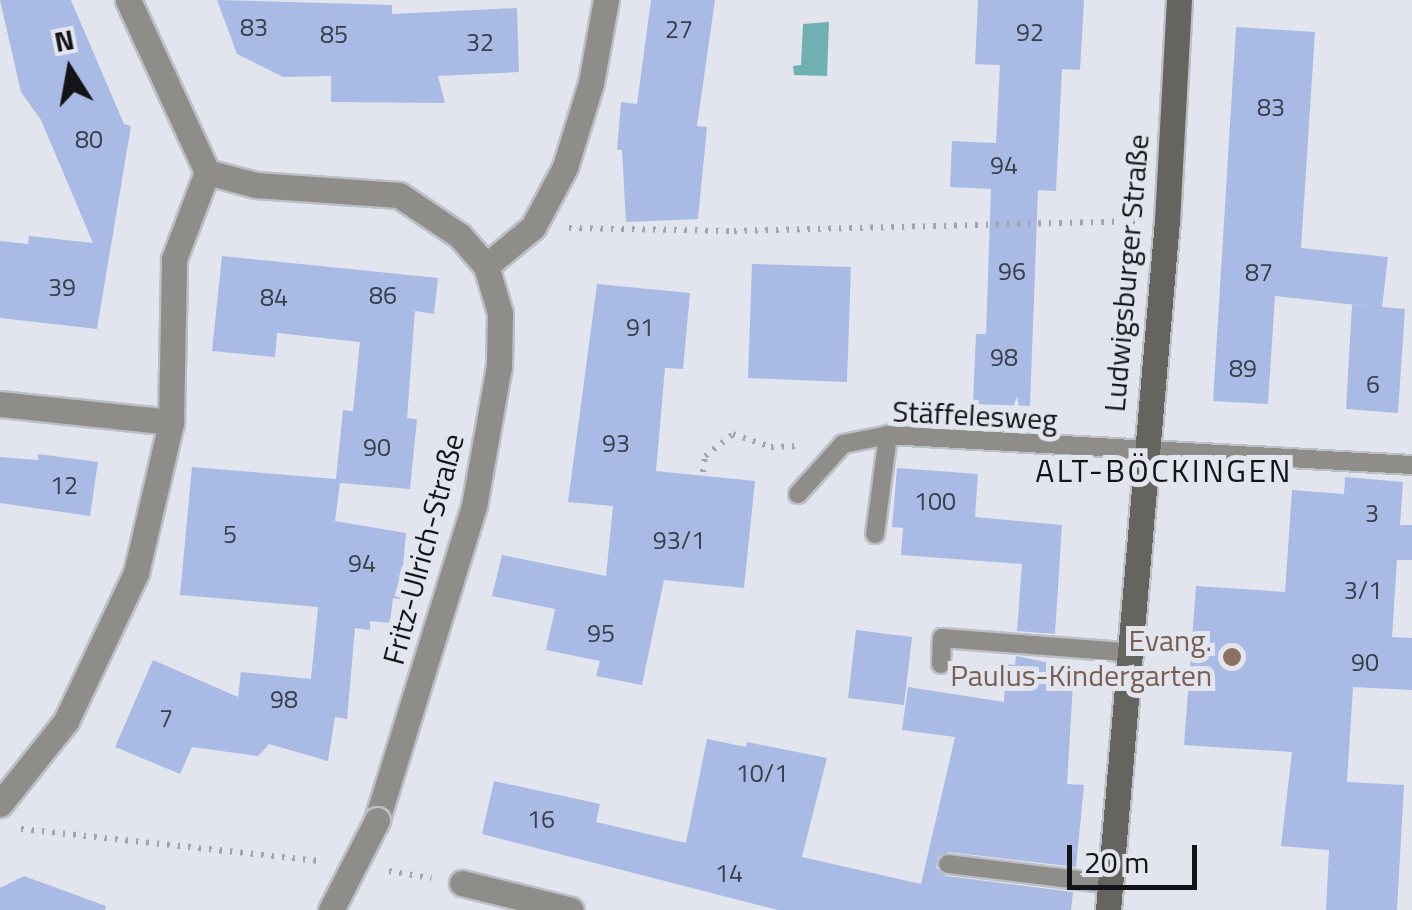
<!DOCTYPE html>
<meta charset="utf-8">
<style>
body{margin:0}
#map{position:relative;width:1412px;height:910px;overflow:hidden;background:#e2e5ed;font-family:"Titillium Web",sans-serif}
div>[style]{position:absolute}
.water>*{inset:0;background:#70b0b0}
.building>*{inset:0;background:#a9bae5}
.path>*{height:6px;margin-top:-3px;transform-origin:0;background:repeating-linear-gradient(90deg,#a2a5ab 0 2.5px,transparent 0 10.5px)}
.roads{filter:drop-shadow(2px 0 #bdbfc6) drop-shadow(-2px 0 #bdbfc6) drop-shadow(0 2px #bdbfc6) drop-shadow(0 -2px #bdbfc6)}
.lane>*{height:18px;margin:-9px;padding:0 9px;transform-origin:9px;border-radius:9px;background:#8f8d8a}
.street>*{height:25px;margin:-12.5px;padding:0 12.5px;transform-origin:12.5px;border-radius:12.5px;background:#8f8d8a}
.secondary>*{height:25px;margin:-12.5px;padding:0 12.5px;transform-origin:12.5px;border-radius:12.5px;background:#66645f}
.bridges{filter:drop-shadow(2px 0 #bdbfc6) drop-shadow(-2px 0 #bdbfc6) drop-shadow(0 2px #bdbfc6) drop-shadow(0 -2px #bdbfc6)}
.street-bridge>*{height:25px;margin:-12.5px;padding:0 12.5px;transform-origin:12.5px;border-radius:12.5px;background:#8f8d8a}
.dots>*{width:28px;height:28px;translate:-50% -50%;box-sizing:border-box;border:5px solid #e2e5ed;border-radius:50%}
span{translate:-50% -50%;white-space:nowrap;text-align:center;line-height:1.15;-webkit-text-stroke:10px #e2e5ed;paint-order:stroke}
.number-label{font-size:25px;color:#383e4a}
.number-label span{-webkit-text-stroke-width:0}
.street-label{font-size:30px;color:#131417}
.education-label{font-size:30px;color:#785e54}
.right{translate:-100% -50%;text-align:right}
.neighbourhood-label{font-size:32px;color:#131417;letter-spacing:2.5px}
.north{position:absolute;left:20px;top:20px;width:100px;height:100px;-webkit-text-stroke:8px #e2e5ed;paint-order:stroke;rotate:349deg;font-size:28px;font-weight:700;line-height:40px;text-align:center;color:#131417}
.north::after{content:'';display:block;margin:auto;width:35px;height:45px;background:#131417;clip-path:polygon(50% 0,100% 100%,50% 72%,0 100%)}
.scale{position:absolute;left:1067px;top:845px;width:130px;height:45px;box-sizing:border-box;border:5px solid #131417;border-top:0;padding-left:12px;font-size:30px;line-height:35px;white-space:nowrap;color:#131417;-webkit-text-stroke:8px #e2e5ed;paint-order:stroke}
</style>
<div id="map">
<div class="water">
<div style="clip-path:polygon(829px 22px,827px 76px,794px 75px,793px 66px,801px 65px,803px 24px)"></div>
</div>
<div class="building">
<div style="clip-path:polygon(0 0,71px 0,124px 124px,131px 126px,97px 329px,0 318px,0 241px,28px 244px,29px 236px,93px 243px,41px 120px,21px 92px)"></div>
<div style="clip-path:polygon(217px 0,392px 5px,392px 14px,517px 8px,519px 72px,438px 76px,445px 103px,331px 102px,331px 76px,283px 77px,237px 54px)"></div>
<div style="clip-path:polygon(651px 0,715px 0,697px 126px,707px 127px,698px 219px,626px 222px,622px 150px,617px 150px,621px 102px,637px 104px)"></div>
<div style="clip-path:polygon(978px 0,1084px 0,1080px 70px,1062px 69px,1056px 191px,1038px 190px,1030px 406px,973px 404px,976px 334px,986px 334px,991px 189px,950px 187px,952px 141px,996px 143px,1000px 65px,975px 64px)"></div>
<div style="clip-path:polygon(1236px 27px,1315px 32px,1301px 248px,1388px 257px,1382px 307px,1405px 309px,1398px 413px,1346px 409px,1352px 305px,1374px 307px,1275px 296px,1268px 404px,1213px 401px)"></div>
<div style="clip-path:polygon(222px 256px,438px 278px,434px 314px,415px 311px,407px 418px,417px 419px,410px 489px,340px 483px,335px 521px,406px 533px,400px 599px,393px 598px,390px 623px,370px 621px,370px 630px,355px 628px,347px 719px,335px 717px,328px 761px,269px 744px,258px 756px,192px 747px,180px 774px,115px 747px,153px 660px,238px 697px,241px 672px,311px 679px,318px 607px,180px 595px,192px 467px,336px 479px,343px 410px,353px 411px,360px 342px,277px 333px,275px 357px,212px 351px)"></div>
<div style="clip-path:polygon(752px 264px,851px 267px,847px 382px,748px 378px)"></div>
<div style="clip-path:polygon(597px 284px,690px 293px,683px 369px,665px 368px,656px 471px,755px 481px,744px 588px,664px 580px,642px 685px,596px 676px,600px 661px,546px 650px,555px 609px,492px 596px,502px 555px,606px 576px,613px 506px,568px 502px)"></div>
<div style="clip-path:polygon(38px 454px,98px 462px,90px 516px,0 503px,0 457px,38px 460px)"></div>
<div style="clip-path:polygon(897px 468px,978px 474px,975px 517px,1062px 525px,1055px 634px,1017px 631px,1022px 564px,901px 555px,903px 528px,892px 527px)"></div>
<div style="clip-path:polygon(1345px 477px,1403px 482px,1400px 525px,1412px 525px,1412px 560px,1397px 560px,1392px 637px,1412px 638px,1412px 690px,1353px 687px,1347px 782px,1404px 785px,1397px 910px,1326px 910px,1329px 850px,1281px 846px,1292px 752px,1184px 745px,1196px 586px,1285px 592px,1292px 490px,1344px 494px)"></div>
<div style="clip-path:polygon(856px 630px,912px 637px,904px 705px,848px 698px)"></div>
<div style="clip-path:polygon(1016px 656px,1074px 668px,1067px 784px,1084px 785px,1076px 867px,949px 852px,938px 857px,936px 868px,946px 876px,1073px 892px,1071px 910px,778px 910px,482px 834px,494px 781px,600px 804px,596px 822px,686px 843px,707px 739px,746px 747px,747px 742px,827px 758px,802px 857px,921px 884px,955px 737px,902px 730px,908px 687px,1004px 702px,1006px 664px,1015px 665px)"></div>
<div style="clip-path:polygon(24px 876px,106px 906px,105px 910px,0 910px,0 888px)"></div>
</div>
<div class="path">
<div style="left:569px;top:228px;width:165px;rotate:1deg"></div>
<div style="left:734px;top:231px;width:402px;rotate:-1.4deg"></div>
<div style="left:703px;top:472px;width:16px;rotate:-83deg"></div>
<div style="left:705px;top:456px;width:36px;rotate:-38deg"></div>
<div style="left:733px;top:434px;width:40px;rotate:18.9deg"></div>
<div style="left:771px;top:447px;width:31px;rotate:-2deg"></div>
<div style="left:21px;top:829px;width:303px;rotate:6.1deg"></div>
<div style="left:389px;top:871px;width:43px;rotate:9.5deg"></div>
</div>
<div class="roads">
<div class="lane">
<div style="left:798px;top:494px;width:67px;rotate:-48deg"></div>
<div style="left:843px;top:444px;width:46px;rotate:-11.3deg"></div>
<div style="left:888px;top:435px;width:525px;rotate:3.28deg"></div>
<div style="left:875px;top:534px;width:100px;rotate:-82.5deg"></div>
<div style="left:941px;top:664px;width:26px;rotate:-88deg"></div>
<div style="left:942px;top:638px;width:185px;rotate:4.4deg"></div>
<div style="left:948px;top:864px;width:164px;rotate:7deg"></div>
</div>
<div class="street">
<div style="left:128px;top:0;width:189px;rotate:65.3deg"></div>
<div style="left:207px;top:172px;width:51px;rotate:14.9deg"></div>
<div style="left:256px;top:185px;width:143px;rotate:4deg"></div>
<div style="left:399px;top:195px;width:73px;rotate:33.9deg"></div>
<div style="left:460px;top:236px;width:40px;rotate:49deg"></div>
<div style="left:486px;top:266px;width:49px;rotate:73.4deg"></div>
<div style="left:500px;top:313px;width:53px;rotate:91.1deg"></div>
<div style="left:499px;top:366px;width:142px;rotate:100.1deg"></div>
<div style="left:474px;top:506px;width:329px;rotate:107.2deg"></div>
<div style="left:486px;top:266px;width:61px;rotate:-39.7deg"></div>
<div style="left:533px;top:227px;width:68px;rotate:-61.9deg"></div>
<div style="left:565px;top:167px;width:88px;rotate:-72.8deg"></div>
<div style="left:591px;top:83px;width:84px;rotate:-79.8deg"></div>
<div style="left:0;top:404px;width:172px;rotate:6deg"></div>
<div style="left:0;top:804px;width:106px;rotate:-51.5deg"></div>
<div style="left:66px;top:721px;width:164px;rotate:-64.7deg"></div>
<div style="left:136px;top:573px;width:155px;rotate:-76.9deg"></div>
<div style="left:171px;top:422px;width:163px;rotate:-88.9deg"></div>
<div style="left:174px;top:259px;width:93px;rotate:-69.2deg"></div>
<div style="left:462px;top:883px;width:112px;rotate:13.9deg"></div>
</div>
<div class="secondary">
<div style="left:1108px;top:910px;width:692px;rotate:-85.11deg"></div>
<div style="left:1167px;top:221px;width:221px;rotate:-86.9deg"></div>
</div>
</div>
<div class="bridges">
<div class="street-bridge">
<div style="left:331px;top:910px;width:101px;rotate:-62.9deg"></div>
</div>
</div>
<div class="dots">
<div style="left:1232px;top:657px;background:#8d6e63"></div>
</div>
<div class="number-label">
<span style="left:254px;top:27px">83</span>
<span style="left:679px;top:29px">27</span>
<span style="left:1030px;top:32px">92</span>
<span style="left:334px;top:34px">85</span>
<span style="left:480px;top:42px">32</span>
<span style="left:1271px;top:107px">83</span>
<span style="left:89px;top:139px">80</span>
<span style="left:1004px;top:165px">94</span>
<span style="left:1012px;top:271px">96</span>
<span style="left:1259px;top:272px">87</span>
<span style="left:62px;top:287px">39</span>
<span style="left:383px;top:295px">86</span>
<span style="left:274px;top:297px">84</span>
<span style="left:640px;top:327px">91</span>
<span style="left:1004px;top:357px">98</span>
<span style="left:1243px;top:368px">89</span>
<span style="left:1373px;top:384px">6</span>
<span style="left:616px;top:443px">93</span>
<span style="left:377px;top:447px">90</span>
<span style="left:64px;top:485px">12</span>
<span style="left:935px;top:501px">100</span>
<span style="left:1372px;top:513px">3</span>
<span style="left:230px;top:534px">5</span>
<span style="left:679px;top:540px">93/1</span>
<span style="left:362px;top:563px">94</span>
<span style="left:1363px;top:590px">3/1</span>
<span style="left:601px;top:633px">95</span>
<span style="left:1365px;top:662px">90</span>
<span style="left:284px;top:699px">98</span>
<span style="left:166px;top:718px">7</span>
<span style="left:762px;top:773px">10/1</span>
<span style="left:541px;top:819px">16</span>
<span style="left:729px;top:873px">14</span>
</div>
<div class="street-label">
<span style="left:1126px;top:273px;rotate:-85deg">Ludwigsburger Straße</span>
<span style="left:975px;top:415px;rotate:3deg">Stäffelesweg</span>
<span style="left:423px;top:549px;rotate:-75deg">Fritz-Ulrich-Straße</span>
</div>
<div class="education-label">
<span class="right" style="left:1212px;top:657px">Evang.<br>Paulus-Kindergarten</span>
</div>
<div class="neighbourhood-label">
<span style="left:1164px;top:470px">ALT-BÖCKINGEN</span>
</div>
<div class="north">N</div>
<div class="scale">20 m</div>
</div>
